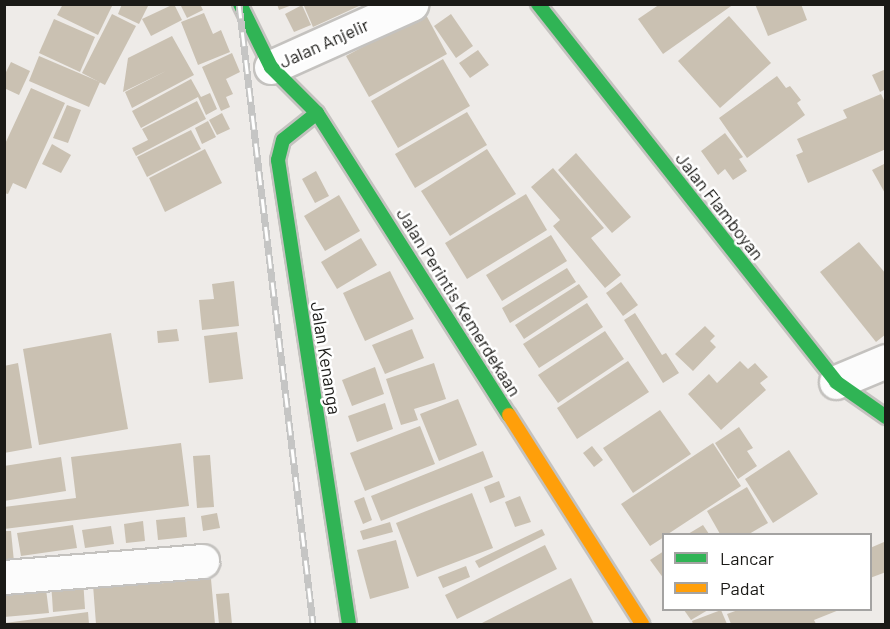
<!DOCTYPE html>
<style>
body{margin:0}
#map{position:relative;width:890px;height:629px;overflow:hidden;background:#eeebe8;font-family:Barlow,sans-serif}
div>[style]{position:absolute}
.building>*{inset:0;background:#cac1b2}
.roads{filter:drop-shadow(2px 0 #c4c2bf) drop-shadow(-2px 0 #c4c2bf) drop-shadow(0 2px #c4c2bf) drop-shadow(0 -2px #c4c2bf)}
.street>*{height:33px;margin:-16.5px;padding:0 16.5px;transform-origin:16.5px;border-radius:16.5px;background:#fcfcfc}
.fast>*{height:14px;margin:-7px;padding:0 7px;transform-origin:7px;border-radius:7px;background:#30b455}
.slow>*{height:14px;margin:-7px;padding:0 7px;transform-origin:7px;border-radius:7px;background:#ff9f0a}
.rail>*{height:7px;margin-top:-3.5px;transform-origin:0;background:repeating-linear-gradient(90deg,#fff 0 14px,#c5c5c4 0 28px);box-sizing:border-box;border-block:2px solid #c5c5c4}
span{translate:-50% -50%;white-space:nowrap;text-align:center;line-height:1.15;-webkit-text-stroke:5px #fff;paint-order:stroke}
.street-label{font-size:18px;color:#1b1a17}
.frame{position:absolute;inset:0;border:6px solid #1b1a17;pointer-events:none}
.legend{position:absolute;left:662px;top:533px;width:210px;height:78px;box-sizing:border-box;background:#fff;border:2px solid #a4a3a2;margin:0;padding:8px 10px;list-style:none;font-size:18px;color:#1b1a17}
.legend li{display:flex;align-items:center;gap:12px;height:30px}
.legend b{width:30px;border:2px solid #a4a3a2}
</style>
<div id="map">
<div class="building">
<div style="clip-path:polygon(63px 4px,113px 4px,98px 35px,57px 15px)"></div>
<div style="clip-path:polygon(122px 4px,149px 4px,139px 24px,118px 14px)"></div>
<div style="clip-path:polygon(174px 4px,182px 20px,151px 36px,142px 19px)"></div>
<div style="clip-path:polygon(180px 4px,200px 4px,203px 10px,187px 18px)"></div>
<div style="clip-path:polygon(277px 4px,292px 4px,292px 5px,279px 10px)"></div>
<div style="clip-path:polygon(308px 4px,358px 4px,359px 6px,313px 27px,304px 6px)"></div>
<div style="clip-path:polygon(660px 4px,734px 4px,663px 54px,638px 19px)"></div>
<div style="clip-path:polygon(755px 4px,801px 4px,807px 20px,768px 36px)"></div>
<div style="clip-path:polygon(302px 5px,311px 25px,294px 32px,285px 14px)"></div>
<div style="clip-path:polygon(204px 13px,213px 34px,221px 30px,230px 52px,198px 65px,181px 22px)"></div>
<div style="clip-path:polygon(425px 13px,447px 54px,369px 97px,346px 56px)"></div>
<div style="clip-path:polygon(112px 14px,136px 26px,105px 85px,82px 73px)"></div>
<div style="clip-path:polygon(451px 14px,473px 46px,456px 58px,434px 26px)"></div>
<div style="clip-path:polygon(729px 16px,771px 63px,720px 108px,678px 61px)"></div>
<div style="clip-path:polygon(54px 19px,95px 37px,80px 72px,39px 53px)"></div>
<div style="clip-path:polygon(172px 36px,194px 75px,132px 108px,125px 92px,166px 71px,123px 92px,128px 58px)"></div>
<div style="clip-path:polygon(478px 50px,489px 65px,470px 78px,459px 63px)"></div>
<div style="clip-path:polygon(232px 53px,240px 72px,226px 79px,233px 94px,226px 97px,230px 107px,221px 111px,202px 67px)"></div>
<div style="clip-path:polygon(39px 56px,100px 82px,89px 107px,29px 81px)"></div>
<div style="clip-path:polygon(443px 59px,470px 106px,398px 148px,371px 101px)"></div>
<div style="clip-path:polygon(11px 62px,30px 71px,19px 95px,4px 88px,4px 76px)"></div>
<div style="clip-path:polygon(886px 69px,886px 89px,880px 92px,872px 75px)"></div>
<div style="clip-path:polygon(777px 76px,786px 88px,790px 86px,801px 100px,797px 103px,805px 115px,747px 158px,719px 118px)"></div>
<div style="clip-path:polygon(191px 79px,201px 97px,210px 93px,217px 109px,206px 115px,198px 97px,141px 128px,132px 111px)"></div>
<div style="clip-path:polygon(31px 88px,65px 103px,26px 189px,13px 183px,8px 194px,4px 193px,4px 146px)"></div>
<div style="clip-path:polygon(881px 94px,886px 104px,886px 149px,808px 183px,796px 155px,803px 152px,797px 139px,847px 118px,843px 110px)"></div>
<div style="clip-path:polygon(197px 101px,206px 119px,136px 156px,132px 148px,148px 140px,142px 129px)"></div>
<div style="clip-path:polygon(67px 105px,81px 110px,68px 143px,53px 138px)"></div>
<div style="clip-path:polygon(467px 112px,487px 145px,415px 188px,395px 154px)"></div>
<div style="clip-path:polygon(222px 113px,230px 129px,217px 135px,209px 120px)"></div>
<div style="clip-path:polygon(208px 121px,216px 137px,202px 144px,195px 128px)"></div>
<div style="clip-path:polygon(191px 130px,201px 149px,147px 177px,137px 157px)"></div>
<div style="clip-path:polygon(725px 133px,743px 157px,739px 159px,747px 171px,733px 180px,725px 169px,718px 175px,701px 151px)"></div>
<div style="clip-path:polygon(52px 144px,71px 155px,61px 173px,42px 164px)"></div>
<div style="clip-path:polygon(205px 149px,222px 183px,165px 212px,149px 178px)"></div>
<div style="clip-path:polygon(487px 149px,516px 194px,450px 236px,421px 191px)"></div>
<div style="clip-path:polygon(576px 153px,631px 217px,612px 233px,558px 170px)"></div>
<div style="clip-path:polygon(886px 163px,886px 195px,872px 170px)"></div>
<div style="clip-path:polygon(553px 168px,604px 228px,591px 238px,621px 275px,605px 288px,553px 226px,560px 220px,531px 187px)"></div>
<div style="clip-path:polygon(316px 171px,329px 196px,315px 203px,302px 179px)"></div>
<div style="clip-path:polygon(526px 194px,547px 230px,467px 279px,445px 243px)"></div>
<div style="clip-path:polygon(339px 195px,360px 231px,325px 251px,304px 216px)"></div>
<div style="clip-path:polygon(551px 235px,567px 261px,502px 301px,486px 275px)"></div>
<div style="clip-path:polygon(361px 238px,377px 265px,337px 289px,321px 262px)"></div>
<div style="clip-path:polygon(859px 242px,886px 274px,886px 334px,876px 342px,820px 272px)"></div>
<div style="clip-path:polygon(567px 268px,576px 282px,510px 323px,502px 308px)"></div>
<div style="clip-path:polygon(390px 271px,414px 319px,365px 341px,343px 293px)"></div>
<div style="clip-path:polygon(234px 281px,239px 326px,202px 330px,199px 300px,214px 299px,212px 284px)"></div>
<div style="clip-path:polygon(621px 282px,638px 305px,623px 316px,606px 293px)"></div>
<div style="clip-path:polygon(579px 284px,588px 297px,524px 339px,515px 325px)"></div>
<div style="clip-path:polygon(587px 303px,603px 327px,539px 368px,523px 344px)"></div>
<div style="clip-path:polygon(635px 313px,662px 355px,666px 353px,679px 373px,663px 383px,624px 320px)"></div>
<div style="clip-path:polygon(705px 326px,715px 336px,710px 341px,716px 347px,693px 371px,675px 354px)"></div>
<div style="clip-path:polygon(177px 329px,179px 341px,158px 343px,157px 331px)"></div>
<div style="clip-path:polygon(412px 329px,424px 358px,385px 374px,372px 345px)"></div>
<div style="clip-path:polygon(605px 331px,624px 359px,558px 403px,538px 375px)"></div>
<div style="clip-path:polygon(237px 332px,243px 379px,209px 383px,204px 336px)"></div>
<div style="clip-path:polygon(111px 333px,128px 429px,39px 445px,23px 349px)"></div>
<div style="clip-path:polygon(628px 361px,649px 392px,577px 439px,557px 408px)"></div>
<div style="clip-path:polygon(740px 361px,748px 369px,755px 363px,768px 377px,760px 383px,766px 390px,721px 430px,688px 394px,709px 374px,717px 383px)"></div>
<div style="clip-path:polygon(18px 363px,32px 448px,4px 453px,4px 366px)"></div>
<div style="clip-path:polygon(434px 363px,446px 399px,414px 409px,418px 420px,401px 425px,386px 379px)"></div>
<div style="clip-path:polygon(375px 367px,384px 394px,352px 406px,342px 380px)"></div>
<div style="clip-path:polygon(458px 399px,477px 445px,439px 461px,420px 414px)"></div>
<div style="clip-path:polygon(385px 403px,393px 429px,357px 442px,348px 416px)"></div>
<div style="clip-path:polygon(660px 410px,691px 454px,633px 493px,603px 448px)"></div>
<div style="clip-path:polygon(420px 426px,435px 464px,365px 491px,350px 453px)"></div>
<div style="clip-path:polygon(739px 427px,753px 448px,747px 451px,757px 466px,738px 479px,715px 443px)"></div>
<div style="clip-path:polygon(181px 443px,189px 506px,4px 529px,4px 507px,76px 498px,71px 457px)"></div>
<div style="clip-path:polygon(713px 443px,741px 486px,668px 534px,664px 534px,664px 537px,650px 546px,621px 504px)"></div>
<div style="clip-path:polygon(592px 446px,603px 460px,594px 467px,583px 453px)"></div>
<div style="clip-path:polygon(789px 450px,818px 494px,773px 523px,745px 479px)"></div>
<div style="clip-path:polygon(483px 451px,493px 477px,381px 521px,371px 496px)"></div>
<div style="clip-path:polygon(210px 455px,214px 507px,197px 508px,193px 456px)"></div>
<div style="clip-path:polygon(61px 457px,66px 491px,4px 501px,4px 466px)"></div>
<div style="clip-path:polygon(499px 481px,505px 497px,490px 503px,484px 487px)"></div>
<div style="clip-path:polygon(747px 487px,768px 523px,749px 534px,720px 534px,707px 511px)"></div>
<div style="clip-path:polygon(472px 493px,493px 548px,417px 577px,396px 523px)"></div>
<div style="clip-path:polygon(520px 496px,531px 522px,515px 527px,505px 502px)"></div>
<div style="clip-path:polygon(364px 497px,372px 520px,363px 524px,354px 501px)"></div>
<div style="clip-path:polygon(217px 513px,220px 528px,203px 531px,201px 516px)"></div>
<div style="clip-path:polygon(185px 517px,187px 537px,158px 540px,156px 520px)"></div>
<div style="clip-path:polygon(143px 521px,145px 541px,126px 543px,124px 524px)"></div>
<div style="clip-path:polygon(390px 522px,393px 532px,363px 540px,360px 531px)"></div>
<div style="clip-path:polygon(73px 525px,77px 548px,21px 556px,17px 533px)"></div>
<div style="clip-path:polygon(703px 525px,709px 534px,688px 534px)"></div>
<div style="clip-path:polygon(111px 526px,114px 544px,85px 548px,82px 530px)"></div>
<div style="clip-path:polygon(542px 529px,545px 535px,479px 568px,475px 561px)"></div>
<div style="clip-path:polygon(4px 531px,11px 531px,14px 562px,4px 564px)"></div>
<div style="clip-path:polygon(396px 540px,409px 588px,370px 599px,357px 550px)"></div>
<div style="clip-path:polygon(884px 542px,886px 572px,870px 578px,870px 548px)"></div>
<div style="clip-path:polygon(545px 545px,557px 569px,457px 619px,445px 595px)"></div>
<div style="clip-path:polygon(664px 551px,664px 579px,650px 560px)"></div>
<div style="clip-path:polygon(466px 566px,470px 577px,443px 588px,438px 577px)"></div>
<div style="clip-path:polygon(152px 571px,153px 584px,211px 579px,215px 624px,96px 624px,93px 585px)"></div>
<div style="clip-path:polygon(571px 578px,594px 624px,480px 624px)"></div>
<div style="clip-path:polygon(83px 579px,85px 609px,53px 612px,51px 581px)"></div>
<div style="clip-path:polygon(45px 581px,49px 613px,4px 617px,4px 586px)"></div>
<div style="clip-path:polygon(229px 593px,232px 624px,219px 624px,216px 594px)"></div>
<div style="clip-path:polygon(684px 610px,708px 610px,691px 620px)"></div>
<div style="clip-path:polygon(721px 610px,727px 624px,693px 624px,692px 621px)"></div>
<div style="clip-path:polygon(738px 610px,839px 610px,814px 620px,816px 624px,731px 624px,727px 614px)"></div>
<div style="clip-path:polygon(88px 612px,89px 624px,5px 624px,5px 623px)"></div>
</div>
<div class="roads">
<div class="street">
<div style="left:271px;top:67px;width:154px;rotate:-24.2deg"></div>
<div style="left:836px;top:382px;width:54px;rotate:-22.8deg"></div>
<div style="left:4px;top:577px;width:199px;rotate:-4.6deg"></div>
</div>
<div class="fast">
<div style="left:240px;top:4px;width:70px;rotate:63.8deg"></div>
<div style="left:271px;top:67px;width:65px;rotate:45deg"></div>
<div style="left:317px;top:113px;width:358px;rotate:57.6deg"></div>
<div style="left:538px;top:4px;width:481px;rotate:51.7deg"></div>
<div style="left:836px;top:382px;width:61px;rotate:35deg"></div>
<div style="left:317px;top:113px;width:43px;rotate:141.5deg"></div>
<div style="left:283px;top:140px;width:21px;rotate:104deg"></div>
<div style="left:278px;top:160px;width:469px;rotate:81.3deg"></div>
</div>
<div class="slow">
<div style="left:509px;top:415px;width:248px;rotate:57.5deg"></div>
</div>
</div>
<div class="rail">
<div style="left:239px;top:4px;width:624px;rotate:83.19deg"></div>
</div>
<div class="street-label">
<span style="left:324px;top:43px;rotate:-24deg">Jalan Anjelir</span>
<span style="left:720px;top:206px;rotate:52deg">Jalan Flamboyan</span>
<span style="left:459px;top:302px;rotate:58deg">Jalan Perintis Kemerdekaan</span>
<span style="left:326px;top:358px;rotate:81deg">Jalan Kenanga</span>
</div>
<div class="frame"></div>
<ul class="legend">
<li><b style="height:8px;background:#30b455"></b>Lancar</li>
<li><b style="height:8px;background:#ff9f0a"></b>Padat</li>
</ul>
</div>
